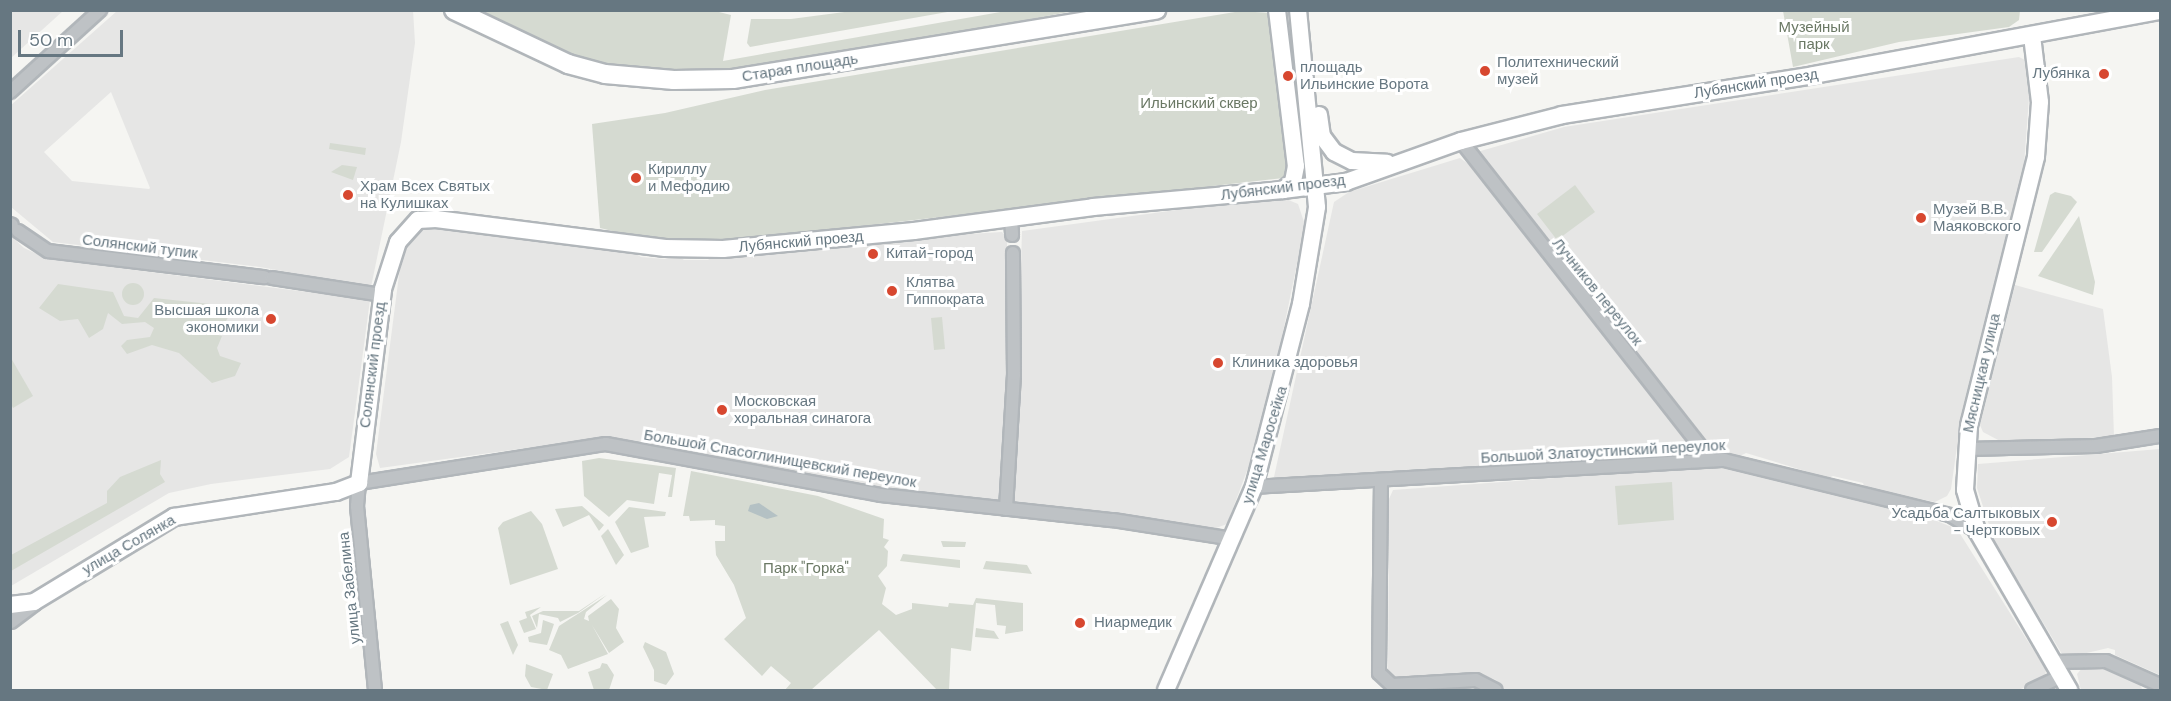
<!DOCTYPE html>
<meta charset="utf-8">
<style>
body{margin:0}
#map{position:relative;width:2171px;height:701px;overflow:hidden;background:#f5f5f2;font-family:"DM Sans",sans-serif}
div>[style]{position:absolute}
.built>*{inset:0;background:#e6e6e5}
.green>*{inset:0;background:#d5dad1}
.round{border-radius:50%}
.water>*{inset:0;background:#b4c1c4}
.roads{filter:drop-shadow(2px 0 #b1b6ba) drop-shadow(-2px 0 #b1b6ba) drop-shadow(0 2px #b1b6ba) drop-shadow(0 -2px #b1b6ba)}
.minor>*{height:12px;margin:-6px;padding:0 6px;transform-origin:6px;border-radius:6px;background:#bec2c5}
.tertiary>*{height:15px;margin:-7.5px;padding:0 7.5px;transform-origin:7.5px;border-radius:7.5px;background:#bec2c5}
.secondary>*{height:16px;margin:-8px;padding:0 8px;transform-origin:8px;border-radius:8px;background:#fff}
.primary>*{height:18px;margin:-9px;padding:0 9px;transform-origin:9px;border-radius:9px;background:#fff}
.dots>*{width:16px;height:16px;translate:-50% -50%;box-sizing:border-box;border:3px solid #fff;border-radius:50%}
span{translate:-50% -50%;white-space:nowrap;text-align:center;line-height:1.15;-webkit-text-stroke:6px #fff;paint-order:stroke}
.park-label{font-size:15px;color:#6a7864}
.poi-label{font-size:15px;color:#667781}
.left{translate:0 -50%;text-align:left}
.right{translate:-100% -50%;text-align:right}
.street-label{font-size:15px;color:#667781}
.frame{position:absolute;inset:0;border:12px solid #667781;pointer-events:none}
.scale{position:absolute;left:18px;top:30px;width:105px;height:27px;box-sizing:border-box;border:3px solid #667781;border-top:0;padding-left:8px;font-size:18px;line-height:21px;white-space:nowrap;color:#667781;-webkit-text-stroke:4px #fff;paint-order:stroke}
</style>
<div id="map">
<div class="built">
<div style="clip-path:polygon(11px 10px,63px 10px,63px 11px,11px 58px)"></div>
<div style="clip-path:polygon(evenodd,413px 10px,415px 43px,401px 142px,371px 287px,260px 267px,53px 242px,11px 207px,10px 106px,117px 11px,413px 10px,111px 92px,150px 188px,149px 189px,72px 181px,44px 152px,111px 92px)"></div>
<div style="clip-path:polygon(2019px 57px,2027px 61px,2030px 84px,2024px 165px,1962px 411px,1951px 489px,1947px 496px,1935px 502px,1865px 488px,1863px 483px,1833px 476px,1828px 478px,1746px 453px,1740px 456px,1709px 449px,1700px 432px,1477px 152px,1564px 127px)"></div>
<div style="clip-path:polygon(1460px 158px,1471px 166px,1689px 439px,1693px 450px,1689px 456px,1675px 458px,1669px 454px,1299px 478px,1274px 477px,1334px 202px,1349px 192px)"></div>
<div style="clip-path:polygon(1279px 196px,1298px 204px,1305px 225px,1271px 390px,1253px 455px,1227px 524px,1216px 528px,1014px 501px,1022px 231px)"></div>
<div style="clip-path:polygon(419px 223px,630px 250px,641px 257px,665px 259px,677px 255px,684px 260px,708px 260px,714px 254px,818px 249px,822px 243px,1002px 232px,1007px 239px,1008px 374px,1001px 500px,873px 487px,607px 437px,380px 468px,376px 454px,403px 244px)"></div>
<div style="clip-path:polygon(11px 236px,24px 248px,48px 259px,370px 300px,349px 457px,330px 469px,211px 484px,169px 493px,11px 586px)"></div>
<div style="clip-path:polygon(2015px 285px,2103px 309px,2112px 377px,2114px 437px,2000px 441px,1983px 432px,1980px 425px)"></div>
<div style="clip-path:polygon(2160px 449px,2160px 675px,2115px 655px,2115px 650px,2108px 648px,2074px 656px,2062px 654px,1995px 543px,1977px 488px,1978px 464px)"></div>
<div style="clip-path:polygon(1718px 466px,1919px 514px,1957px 529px,2046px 670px,2045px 677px,2019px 690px,1505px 690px,1496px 680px,1481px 674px,1400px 678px,1388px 673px,1389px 499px,1393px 490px)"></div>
<div style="clip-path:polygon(2084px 666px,2111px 669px,2139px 682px,2142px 689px,2081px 690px,2077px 674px)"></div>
</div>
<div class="green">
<div style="clip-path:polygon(471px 11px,715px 11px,731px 15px,723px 61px,1006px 11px,1074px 11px,751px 71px,631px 72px,569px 57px)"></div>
<div style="clip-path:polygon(852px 11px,953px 11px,750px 47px,747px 43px,751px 19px,791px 19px)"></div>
<div style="clip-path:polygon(1241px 11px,1270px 13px,1289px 176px,1284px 178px,711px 243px,654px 241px,600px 228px,592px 124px,665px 113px,765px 90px)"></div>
<div style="clip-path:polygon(2020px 11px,2019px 20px,2009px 27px,1899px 42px,1793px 67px,1783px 11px)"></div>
<div style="clip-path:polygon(330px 143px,366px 148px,365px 155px,329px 149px)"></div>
<div style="clip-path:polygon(342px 165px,357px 167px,353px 180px,331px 172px)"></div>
<div style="clip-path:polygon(1575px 185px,1595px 212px,1557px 240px,1537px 214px)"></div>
<div style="clip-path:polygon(2055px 192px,2071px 196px,2077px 202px,2042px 252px,2034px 252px,2050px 195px)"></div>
<div style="clip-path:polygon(2079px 216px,2095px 282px,2093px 295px,2038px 276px)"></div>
<div class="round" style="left:122px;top:283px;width:22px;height:22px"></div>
<div style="clip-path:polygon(58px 284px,113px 292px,124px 316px,138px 318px,154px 298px,229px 306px,233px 309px,226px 321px,198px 321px,202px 331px,222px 336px,217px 348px,220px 356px,241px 363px,235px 376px,212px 383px,179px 353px,152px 345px,127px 354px,121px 346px,127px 340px,150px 337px,154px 328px,145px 322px,122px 324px,108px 313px,103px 329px,89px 338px,78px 319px,60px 321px,39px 308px)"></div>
<div style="clip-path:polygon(942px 317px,945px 349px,934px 350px,931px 318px)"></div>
<div style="clip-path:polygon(11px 358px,33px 396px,13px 408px,11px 404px)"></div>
<div style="clip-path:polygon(599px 458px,676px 468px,672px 497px,668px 497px,672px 475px,659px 473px,654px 504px,627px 500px,609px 517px,584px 496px,582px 461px)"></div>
<div style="clip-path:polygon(161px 460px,160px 474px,165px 482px,11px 571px,11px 555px,107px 503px,107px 491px,120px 477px)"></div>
<div style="clip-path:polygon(691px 471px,818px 496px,884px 519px,883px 538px,889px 540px,884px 547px,888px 551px,887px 566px,878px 576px,886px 588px,882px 604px,896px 615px,912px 609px,912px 603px,948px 607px,949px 603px,973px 605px,976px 598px,1023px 603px,1023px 631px,1005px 634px,1006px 626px,997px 625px,995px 605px,976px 603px,971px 651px,951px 648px,949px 690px,937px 690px,879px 630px,811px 690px,785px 690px,791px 683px,771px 666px,762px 676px,724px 639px,746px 618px,734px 585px,716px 555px,715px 541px,725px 541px,725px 526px,715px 525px,715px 520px,690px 521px,689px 516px,683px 516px)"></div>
<div style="clip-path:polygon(1672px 482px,1674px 520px,1618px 525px,1615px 486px)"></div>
<div style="clip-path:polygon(582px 506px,604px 525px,599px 531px,589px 515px,563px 527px,555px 509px)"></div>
<div style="clip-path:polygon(629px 507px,666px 512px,665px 516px,644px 517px,649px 547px,631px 553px,615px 522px)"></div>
<div style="clip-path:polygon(531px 511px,542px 524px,558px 569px,510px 585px,498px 528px,503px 522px)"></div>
<div style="clip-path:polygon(608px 529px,624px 555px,616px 565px,601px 536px)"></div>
<div style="clip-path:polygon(941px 541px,966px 542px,965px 547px,943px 547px)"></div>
<div style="clip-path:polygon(903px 554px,960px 560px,960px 568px,900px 561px)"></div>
<div style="clip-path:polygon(986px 561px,1027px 565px,1032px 574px,983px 569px)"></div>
<div style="clip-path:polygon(606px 593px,578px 613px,560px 622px,558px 618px,539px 614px,537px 628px,532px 616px,543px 611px,579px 611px)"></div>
<div style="clip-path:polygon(607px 595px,586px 612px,584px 619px,589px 621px,588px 616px,611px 599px,619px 609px,616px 628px,624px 642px,609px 653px,592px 625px,608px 654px,568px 669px,561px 655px,549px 650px,559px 626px)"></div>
<div style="clip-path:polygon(541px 607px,530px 615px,536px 629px,524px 633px,519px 621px,527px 618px,525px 612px)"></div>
<div style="clip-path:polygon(543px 620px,554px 624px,547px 645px,529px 642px,528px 637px,541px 633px)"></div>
<div style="clip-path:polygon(508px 621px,518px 645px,513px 655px,500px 624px)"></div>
<div style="clip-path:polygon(976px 628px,994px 631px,999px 639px,975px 637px)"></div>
<div style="clip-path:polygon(645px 642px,666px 652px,674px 674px,666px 685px,654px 681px,654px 670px,643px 647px)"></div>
<div style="clip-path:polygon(602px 663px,607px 664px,614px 675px,609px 690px,594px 690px,588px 672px,600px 668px)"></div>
<div style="clip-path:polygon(526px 664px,553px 674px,547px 690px,531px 687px,525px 676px)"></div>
</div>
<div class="water">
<div style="clip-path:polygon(759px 503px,778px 516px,767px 519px,748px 511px,750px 505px)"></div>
</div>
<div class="roads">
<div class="minor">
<div style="left:10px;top:92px;width:122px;rotate:-42.3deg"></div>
<div style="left:1461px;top:141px;width:405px;rotate:51.9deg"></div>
<div style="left:1011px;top:219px;width:16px;rotate:86deg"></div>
<div style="left:10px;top:224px;width:2px;rotate:27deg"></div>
<div style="left:18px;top:231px;width:36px;rotate:34deg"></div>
<div style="left:48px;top:251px;width:218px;rotate:6.9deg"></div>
<div style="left:272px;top:278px;width:111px;rotate:8.8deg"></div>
<div style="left:1966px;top:449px;width:130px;rotate:-1.3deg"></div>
<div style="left:2096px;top:446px;width:65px;rotate:-8.9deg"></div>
<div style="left:1381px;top:480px;width:193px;rotate:90.6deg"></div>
<div style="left:1379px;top:673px;width:18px;rotate:43deg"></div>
<div style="left:1392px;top:685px;width:84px;rotate:-3.4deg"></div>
<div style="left:1476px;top:680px;width:22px;rotate:27deg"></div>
<div style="left:1254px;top:487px;width:471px;rotate:-3.3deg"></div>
<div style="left:1724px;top:460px;width:233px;rotate:13.7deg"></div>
<div style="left:1950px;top:515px;width:31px;rotate:31deg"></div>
<div style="left:1006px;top:509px;width:135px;rotate:-86.6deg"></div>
<div style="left:1014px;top:374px;width:121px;rotate:-90.5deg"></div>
<div style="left:2054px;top:662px;width:52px;rotate:-1.1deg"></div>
<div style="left:2106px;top:661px;width:59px;rotate:24deg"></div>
<div style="left:375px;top:690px;width:185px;rotate:-95.6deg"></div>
<div style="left:357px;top:506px;width:23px;rotate:-85deg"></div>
<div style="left:359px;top:483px;width:250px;rotate:-9deg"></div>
<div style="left:606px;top:444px;width:280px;rotate:10.5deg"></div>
<div style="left:881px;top:495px;width:233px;rotate:6.2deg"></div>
<div style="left:1113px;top:520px;width:121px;rotate:9deg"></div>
<div style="left:2032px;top:690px;width:33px;rotate:-25deg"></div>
</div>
<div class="tertiary">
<div style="left:10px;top:620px;width:30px;rotate:-37deg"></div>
</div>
<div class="secondary">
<div style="left:1277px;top:10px;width:157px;rotate:83.1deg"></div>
<div style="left:1296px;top:166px;width:16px;rotate:101deg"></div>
<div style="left:1293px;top:182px;width:13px;rotate:141deg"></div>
<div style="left:2032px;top:36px;width:66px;rotate:83.1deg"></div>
<div style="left:2040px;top:102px;width:55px;rotate:94.2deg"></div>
<div style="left:2036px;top:157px;width:277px;rotate:104deg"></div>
<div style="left:1969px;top:426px;width:64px;rotate:93.6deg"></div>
<div style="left:1965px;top:490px;width:43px;rotate:73.7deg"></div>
<div style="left:1977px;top:531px;width:184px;rotate:59.9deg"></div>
<div style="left:1319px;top:115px;width:21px;rotate:82deg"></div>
<div style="left:1322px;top:136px;width:20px;rotate:53deg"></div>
<div style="left:1334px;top:152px;width:20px;rotate:27deg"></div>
<div style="left:1352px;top:161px;width:35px;rotate:3deg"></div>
<div style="left:10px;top:605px;width:24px;rotate:-7deg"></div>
<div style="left:34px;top:602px;width:164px;rotate:-31.3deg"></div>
<div style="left:174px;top:517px;width:164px;rotate:-8.8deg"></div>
<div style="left:336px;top:492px;width:25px;rotate:-21deg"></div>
<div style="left:359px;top:483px;width:195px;rotate:-82.9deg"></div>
<div style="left:383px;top:289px;width:49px;rotate:-72.3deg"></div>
<div style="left:398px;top:242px;width:30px;rotate:-48deg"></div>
<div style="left:418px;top:220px;width:18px;rotate:-3deg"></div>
<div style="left:436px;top:219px;width:231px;rotate:7.2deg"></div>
<div style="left:665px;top:248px;width:58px;rotate:1deg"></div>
<div style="left:723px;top:249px;width:192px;rotate:-5.4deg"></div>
<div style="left:914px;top:231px;width:181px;rotate:-7.6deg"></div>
<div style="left:1093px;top:207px;width:191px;rotate:-5.1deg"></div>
<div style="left:1283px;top:190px;width:64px;rotate:-7.2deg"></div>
<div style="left:1346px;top:182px;width:122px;rotate:-19.6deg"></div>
<div style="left:1461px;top:141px;width:104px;rotate:-14.4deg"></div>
<div style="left:1562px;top:115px;width:255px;rotate:-9deg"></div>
<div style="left:1814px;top:75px;width:352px;rotate:-10.5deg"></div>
<div style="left:1166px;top:690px;width:221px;rotate:-66.6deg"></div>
<div style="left:1254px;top:487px;width:189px;rotate:-75.6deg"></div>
<div style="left:1301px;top:304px;width:98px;rotate:-80.6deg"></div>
<div style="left:1317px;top:207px;width:198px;rotate:-95.5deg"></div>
</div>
<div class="primary">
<div style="left:454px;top:10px;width:126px;rotate:25.3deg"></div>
<div style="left:568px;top:64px;width:38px;rotate:15deg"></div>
<div style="left:605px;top:74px;width:69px;rotate:5deg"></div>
<div style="left:674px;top:80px;width:59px;rotate:-1deg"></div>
<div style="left:733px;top:79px;width:429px;rotate:-9.3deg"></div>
</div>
</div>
<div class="dots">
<div style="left:1485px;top:71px;background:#d7472f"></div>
<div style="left:2104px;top:74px;background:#d7472f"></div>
<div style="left:1288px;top:76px;background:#d7472f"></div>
<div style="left:636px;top:178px;background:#d7472f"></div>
<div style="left:348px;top:195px;background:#d7472f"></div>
<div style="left:1921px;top:218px;background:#d7472f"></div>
<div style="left:873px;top:254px;background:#d7472f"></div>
<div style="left:892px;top:291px;background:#d7472f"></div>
<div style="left:271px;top:319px;background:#d7472f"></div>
<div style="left:1218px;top:363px;background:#d7472f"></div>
<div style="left:722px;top:410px;background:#d7472f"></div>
<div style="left:2052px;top:522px;background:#d7472f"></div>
<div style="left:1080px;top:623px;background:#d7472f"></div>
</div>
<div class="park-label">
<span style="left:1814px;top:36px">Музейный<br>парк</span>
<span style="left:1199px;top:104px">Ильинский сквер</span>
<span style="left:806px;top:569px">Парк "Горка"</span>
</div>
<div class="poi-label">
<span class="left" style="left:1497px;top:71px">Политехнический<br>музей</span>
<span class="left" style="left:1300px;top:76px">площадь<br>Ильинские Ворота</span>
<span class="right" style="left:2090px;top:74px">Лубянка</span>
<span class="left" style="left:648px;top:178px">Кириллу<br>и Мефодию</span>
<span class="left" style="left:360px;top:195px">Храм Всех Святых<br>на Кулишках</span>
<span class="left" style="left:1933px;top:218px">Музей В.В.<br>Маяковского</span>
<span class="left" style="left:886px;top:254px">Китай-город</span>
<span class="left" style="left:906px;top:291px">Клятва<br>Гиппократа</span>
<span class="right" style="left:259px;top:319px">Высшая школа<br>экономики</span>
<span class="left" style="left:1232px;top:363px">Клиника здоровья</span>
<span class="left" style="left:734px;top:410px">Московская<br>хоральная синагога</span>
<span class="right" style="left:2040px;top:522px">Усадьба Салтыковых<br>- Чертковых</span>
<span class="left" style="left:1094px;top:623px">Ниармедик</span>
</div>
<div class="street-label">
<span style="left:800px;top:68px;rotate:-9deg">Старая площадь</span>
<span style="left:1756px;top:84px;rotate:-9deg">Лубянский проезд</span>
<span style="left:1283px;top:188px;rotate:-7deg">Лубянский проезд</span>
<span style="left:801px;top:242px;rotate:-5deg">Лубянский проезд</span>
<span style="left:140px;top:247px;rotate:7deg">Солянский тупик</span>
<span style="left:1597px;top:292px;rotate:51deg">Лучников переулок</span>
<span style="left:373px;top:365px;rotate:-83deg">Солянский проезд</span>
<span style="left:1982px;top:373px;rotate:-77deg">Мясницкая улица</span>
<span style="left:1265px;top:445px;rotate:-73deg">улица Маросейка</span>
<span style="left:1603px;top:452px;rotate:-3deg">Большой Златоустинский переулок</span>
<span style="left:780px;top:459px;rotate:10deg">Большой Спасоглинищевский переулок</span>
<span style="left:129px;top:545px;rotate:-30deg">улица Солянка</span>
<span style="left:350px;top:588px;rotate:-96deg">улица Забелина</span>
</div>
<div class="frame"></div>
<div class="scale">50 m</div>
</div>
